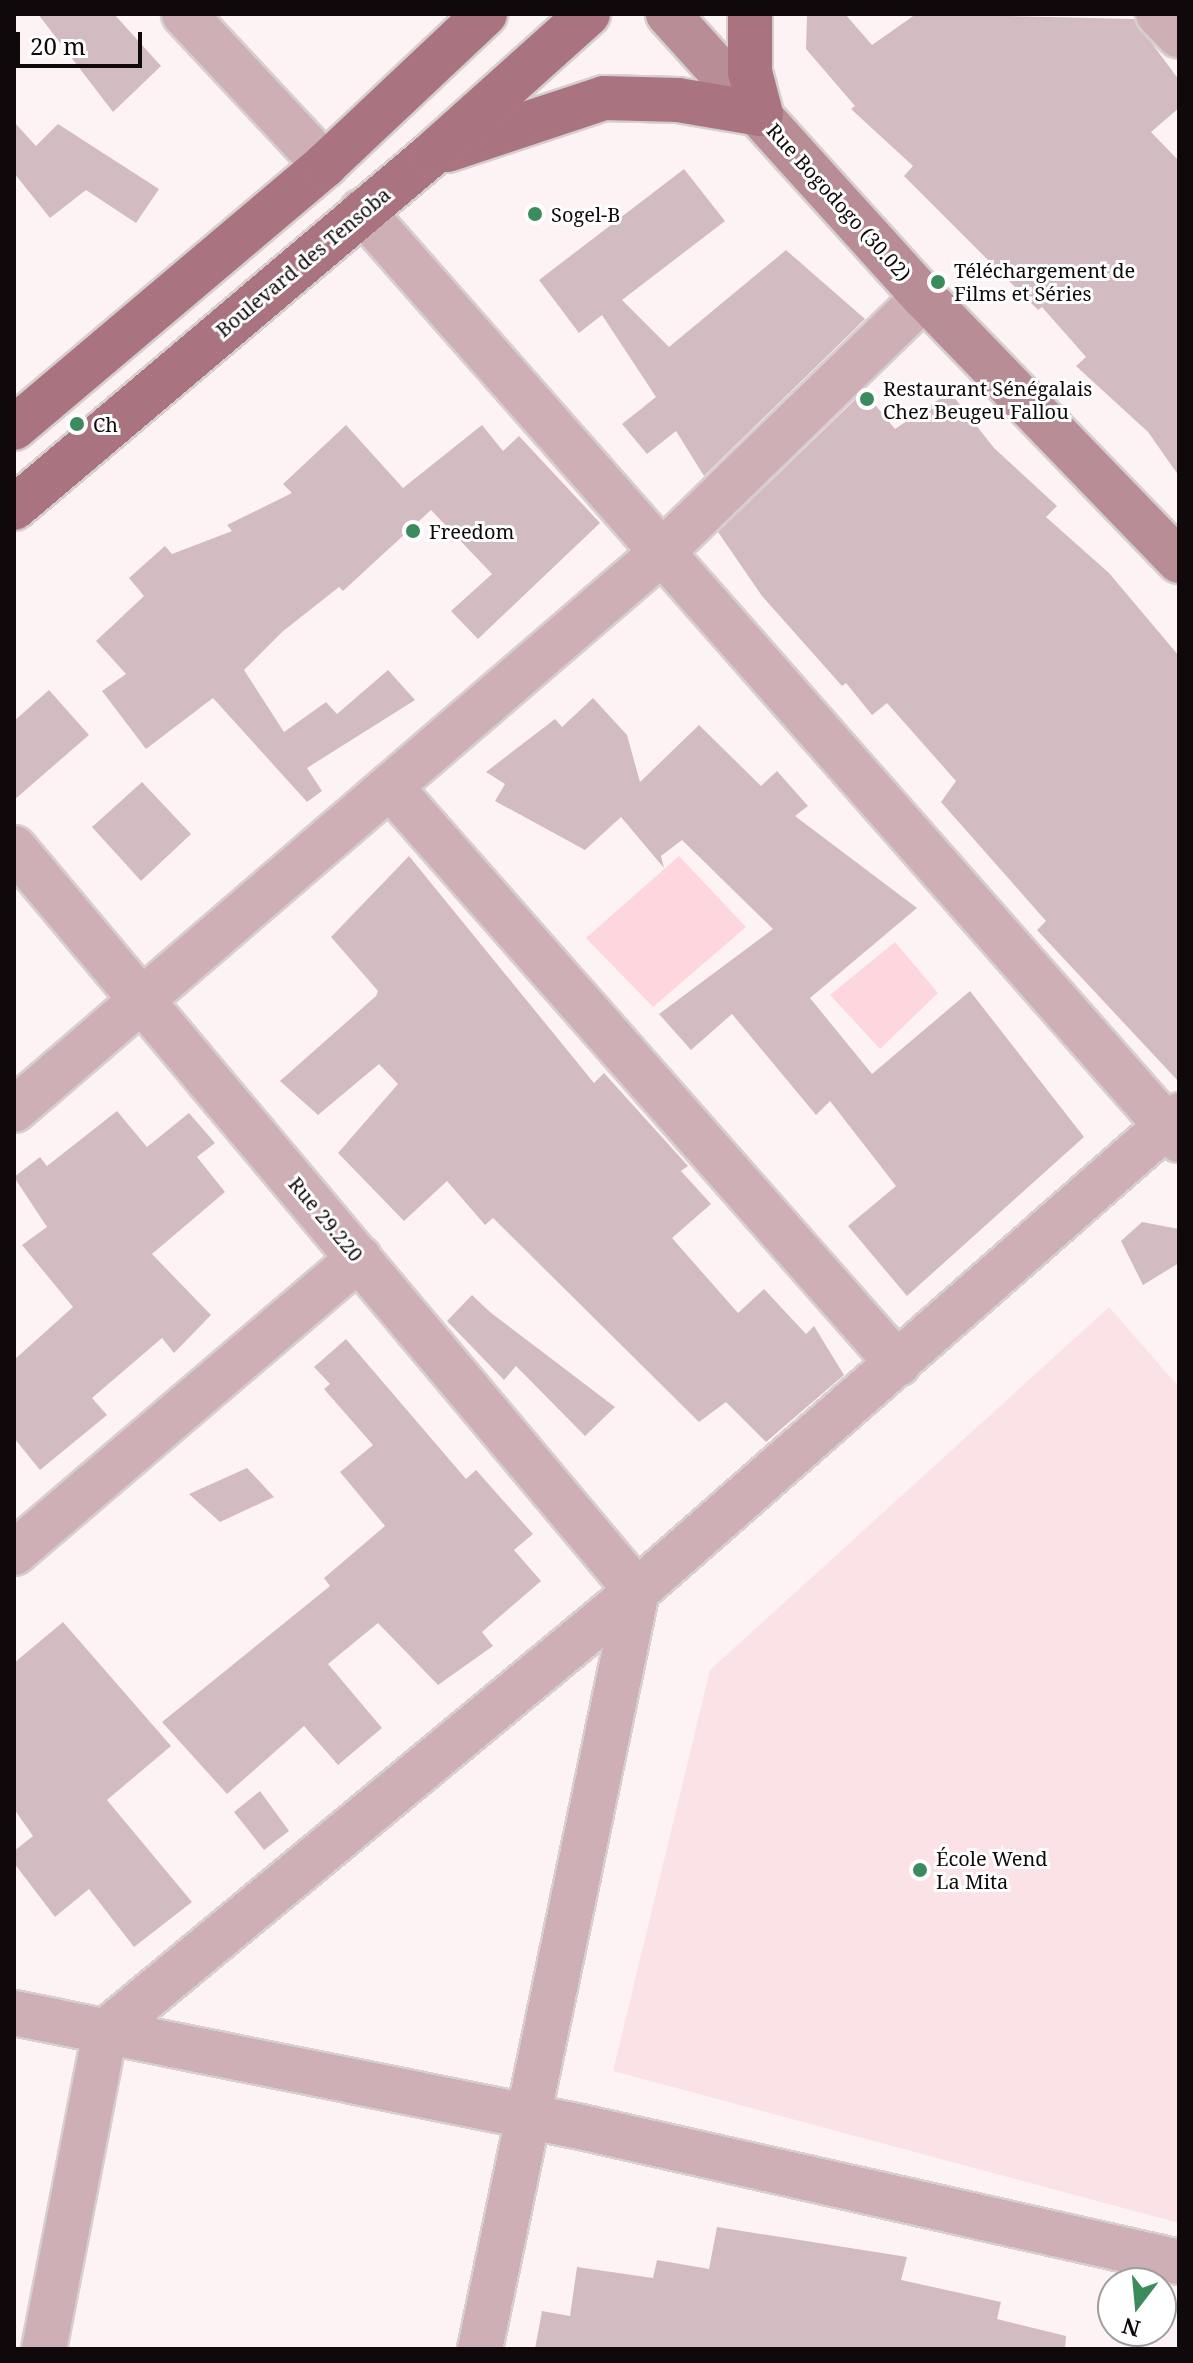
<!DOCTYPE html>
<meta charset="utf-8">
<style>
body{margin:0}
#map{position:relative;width:1193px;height:2363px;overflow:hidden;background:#fdf3f5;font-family:"Noto Serif",serif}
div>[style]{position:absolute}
.built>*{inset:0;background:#fbe2e6}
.green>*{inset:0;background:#fed6de}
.building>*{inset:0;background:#d3bcc1}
.roads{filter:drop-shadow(2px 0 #d7ced0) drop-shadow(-2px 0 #d7ced0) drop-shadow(0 2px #d7ced0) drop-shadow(0 -2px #d7ced0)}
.street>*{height:44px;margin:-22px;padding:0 22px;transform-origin:22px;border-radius:22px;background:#ceafb5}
.secondary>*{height:44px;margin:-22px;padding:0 22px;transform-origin:22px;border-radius:22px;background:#b98d96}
.primary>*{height:44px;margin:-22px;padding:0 22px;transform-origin:22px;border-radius:22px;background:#a97480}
.dots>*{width:22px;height:22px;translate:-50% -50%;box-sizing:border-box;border:4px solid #fff;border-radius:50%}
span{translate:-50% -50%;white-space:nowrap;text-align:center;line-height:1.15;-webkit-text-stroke:6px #fff;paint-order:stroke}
.street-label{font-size:20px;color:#10090b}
.poi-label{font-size:20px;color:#10090b}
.left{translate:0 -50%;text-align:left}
.frame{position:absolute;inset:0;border:16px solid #10090b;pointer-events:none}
.north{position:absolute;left:1097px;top:2267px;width:80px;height:80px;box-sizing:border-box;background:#fff;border:2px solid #9f9d9d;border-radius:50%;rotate:196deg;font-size:22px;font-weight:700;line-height:32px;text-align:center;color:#10090b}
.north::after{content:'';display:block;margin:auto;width:28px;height:36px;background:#3b8b5c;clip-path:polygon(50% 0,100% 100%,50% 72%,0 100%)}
.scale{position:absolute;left:16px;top:32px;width:126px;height:36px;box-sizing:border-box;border:4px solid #10090b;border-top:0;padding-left:10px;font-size:24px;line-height:28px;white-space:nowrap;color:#10090b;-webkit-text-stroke:6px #fff;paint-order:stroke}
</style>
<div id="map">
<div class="built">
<div style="clip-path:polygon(1109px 1307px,1179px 1387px,1179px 2223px,613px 2071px,710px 1670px)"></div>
</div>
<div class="green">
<div style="clip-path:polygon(679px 856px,746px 927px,653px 1007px,586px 938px)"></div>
<div style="clip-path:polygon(895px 942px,938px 993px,880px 1049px,830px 995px)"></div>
</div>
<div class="building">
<div style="clip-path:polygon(38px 14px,114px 14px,161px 66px,113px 112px)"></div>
<div style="clip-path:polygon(807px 14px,845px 14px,872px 45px,916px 14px,1134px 19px,1179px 80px,1179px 108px,1151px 132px,1179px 161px,1179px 476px,1148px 432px,1076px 366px,1086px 357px,1042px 307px,1038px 310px,904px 176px,913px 166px,851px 109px,855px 106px,806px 49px)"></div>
<div style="clip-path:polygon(14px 122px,36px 146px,58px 124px,159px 189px,136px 223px,86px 190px,50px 218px,14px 173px)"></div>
<div style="clip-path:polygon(684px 169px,725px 221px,622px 300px,669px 347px,786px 250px,865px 319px,704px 476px,676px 431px,647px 454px,622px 424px,656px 397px,602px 315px,579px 333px,539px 280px)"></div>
<div style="clip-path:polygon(864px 391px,895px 429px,950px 392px,994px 448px,1057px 506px,1046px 517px,1109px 573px,1179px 656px,1179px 1082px,1037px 930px,1046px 921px,941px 802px,956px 781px,887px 703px,872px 715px,846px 683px,842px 686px,762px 596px,718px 532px)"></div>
<div style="clip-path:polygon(346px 425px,403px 488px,482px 425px,503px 451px,519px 436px,600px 523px,478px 639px,451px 611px,492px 574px,431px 510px,343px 591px,339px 587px,282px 632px,244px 670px,284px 732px,326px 702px,337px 714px,388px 670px,415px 700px,307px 768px,322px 791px,307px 802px,213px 698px,146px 749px,102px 691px,126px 674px,96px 641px,144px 596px,129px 578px,165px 546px,172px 554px,232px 531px,227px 525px,292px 493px,283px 484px)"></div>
<div style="clip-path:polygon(49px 690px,89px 735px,14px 800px,14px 721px)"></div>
<div style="clip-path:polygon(593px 698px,627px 735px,640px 782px,699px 725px,761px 786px,777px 771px,808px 806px,795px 816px,917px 908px,810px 998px,872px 1074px,970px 991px,1084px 1137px,907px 1296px,848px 1226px,896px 1186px,830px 1101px,816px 1115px,732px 1014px,691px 1050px,659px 1014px,773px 929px,682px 840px,661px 856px,664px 868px,621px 817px,585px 850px,495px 801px,505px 784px,486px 772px,555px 719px,562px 727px)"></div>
<div style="clip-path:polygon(142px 782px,191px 834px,141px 881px,92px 827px)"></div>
<div style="clip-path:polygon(409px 856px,594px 1083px,604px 1073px,688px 1166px,681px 1171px,711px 1204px,672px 1238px,738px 1313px,764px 1289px,806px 1334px,814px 1326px,844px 1375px,766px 1442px,726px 1402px,699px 1422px,493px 1218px,485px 1225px,447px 1181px,404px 1221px,338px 1153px,398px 1084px,379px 1064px,318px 1115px,280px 1081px,376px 996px,378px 991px,331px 937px)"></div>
<div style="clip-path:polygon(117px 1111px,147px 1147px,189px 1113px,215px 1143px,197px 1157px,225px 1192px,152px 1254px,211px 1315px,174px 1353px,162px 1338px,92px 1398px,107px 1415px,40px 1470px,14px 1438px,14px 1360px,73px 1307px,22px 1245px,47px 1227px,14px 1177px,40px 1157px,47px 1166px)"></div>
<div style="clip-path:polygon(1142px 1222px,1179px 1229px,1179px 1263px,1143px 1285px,1121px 1241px)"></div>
<div style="clip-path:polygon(472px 1295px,490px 1312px,615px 1407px,585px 1436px,516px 1366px,504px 1380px,447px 1321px)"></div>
<div style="clip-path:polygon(346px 1339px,466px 1479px,476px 1470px,533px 1534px,514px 1550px,541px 1581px,482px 1632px,493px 1646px,438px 1685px,378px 1623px,328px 1664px,382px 1728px,338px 1765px,304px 1726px,227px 1794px,162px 1722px,330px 1586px,324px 1578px,385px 1526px,340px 1472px,373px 1445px,324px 1389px,330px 1384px,314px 1367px)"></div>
<div style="clip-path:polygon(247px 1468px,274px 1497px,220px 1522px,189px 1494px)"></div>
<div style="clip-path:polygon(63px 1622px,171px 1746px,107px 1800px,192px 1902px,134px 1947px,89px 1889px,55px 1917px,14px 1863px,14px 1851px,33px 1836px,14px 1809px,14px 1663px)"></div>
<div style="clip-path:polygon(260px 1791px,289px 1831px,264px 1850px,234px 1812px)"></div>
<div style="clip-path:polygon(717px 2227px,907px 2257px,901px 2280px,1001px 2302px,997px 2319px,1066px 2336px,1065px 2349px,535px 2349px,542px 2311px,570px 2316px,577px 2267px,653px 2278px,657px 2260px,709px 2269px)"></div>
</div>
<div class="roads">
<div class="street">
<div style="left:184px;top:14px;width:207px;rotate:47deg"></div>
<div style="left:1158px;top:14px;width:30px;rotate:46deg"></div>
<div style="left:362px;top:211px;width:1237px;rotate:48.67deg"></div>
<div style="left:392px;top:789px;width:766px;rotate:48.65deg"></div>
<div style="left:14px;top:848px;width:970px;rotate:50.02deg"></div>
<div style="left:637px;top:1591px;width:774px;rotate:101.7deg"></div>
<div style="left:14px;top:1110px;width:851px;rotate:-40.71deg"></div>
<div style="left:659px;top:555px;width:370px;rotate:-44.2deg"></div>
<div style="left:14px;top:1553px;width:454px;rotate:-40.5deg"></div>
<div style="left:14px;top:2013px;width:578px;rotate:11.37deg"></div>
<div style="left:581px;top:2127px;width:613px;rotate:12.72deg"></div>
<div style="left:44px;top:2349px;width:323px;rotate:-79.1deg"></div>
<div style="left:105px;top:2032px;width:691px;rotate:-39.66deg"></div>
<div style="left:637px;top:1591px;width:721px;rotate:-41.29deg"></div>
</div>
<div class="secondary">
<div style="left:668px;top:14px;width:382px;rotate:47.9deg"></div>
<div style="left:924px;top:297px;width:367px;rotate:46deg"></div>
</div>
<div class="primary">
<div style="left:447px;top:150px;width:165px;rotate:-18.3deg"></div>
<div style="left:604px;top:98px;width:74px;rotate:1.5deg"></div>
<div style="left:678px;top:100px;width:84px;rotate:9.6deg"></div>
<div style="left:761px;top:114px;width:43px;rotate:-104.7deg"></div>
<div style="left:750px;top:72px;width:58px;rotate:-90deg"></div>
<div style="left:14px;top:428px;width:407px;rotate:-40.2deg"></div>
<div style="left:325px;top:165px;width:220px;rotate:-43.3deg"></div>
<div style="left:14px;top:508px;width:546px;rotate:-40.25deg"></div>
<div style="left:431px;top:155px;width:211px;rotate:-41.9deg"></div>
</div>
</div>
<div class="dots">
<div style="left:535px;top:214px;background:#3b8b5c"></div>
<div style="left:938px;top:282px;background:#3b8b5c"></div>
<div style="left:867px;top:399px;background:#3b8b5c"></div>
<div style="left:77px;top:424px;background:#3b8b5c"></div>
<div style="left:413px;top:531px;background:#3b8b5c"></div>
<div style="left:920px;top:1870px;background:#3b8b5c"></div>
</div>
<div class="street-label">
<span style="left:839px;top:202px;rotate:48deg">Rue Bogodogo (30.02)</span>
<span style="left:303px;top:262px;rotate:-40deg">Boulevard des Tensoba</span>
<span style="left:326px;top:1219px;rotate:50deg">Rue 29.220</span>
</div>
<div class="poi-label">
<span class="left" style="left:551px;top:214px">Sogel-B</span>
<span class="left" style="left:954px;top:282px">Téléchargement de<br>Films et Séries</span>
<span class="left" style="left:883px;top:400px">Restaurant Sénégalais<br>Chez Beugeu Fallou</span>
<span class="left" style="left:93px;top:424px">Ch</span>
<span class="left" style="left:429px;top:531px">Freedom</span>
<span class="left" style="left:936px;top:1870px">École Wend<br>La Mita</span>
</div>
<div class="frame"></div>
<div class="north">N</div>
<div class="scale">20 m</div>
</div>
